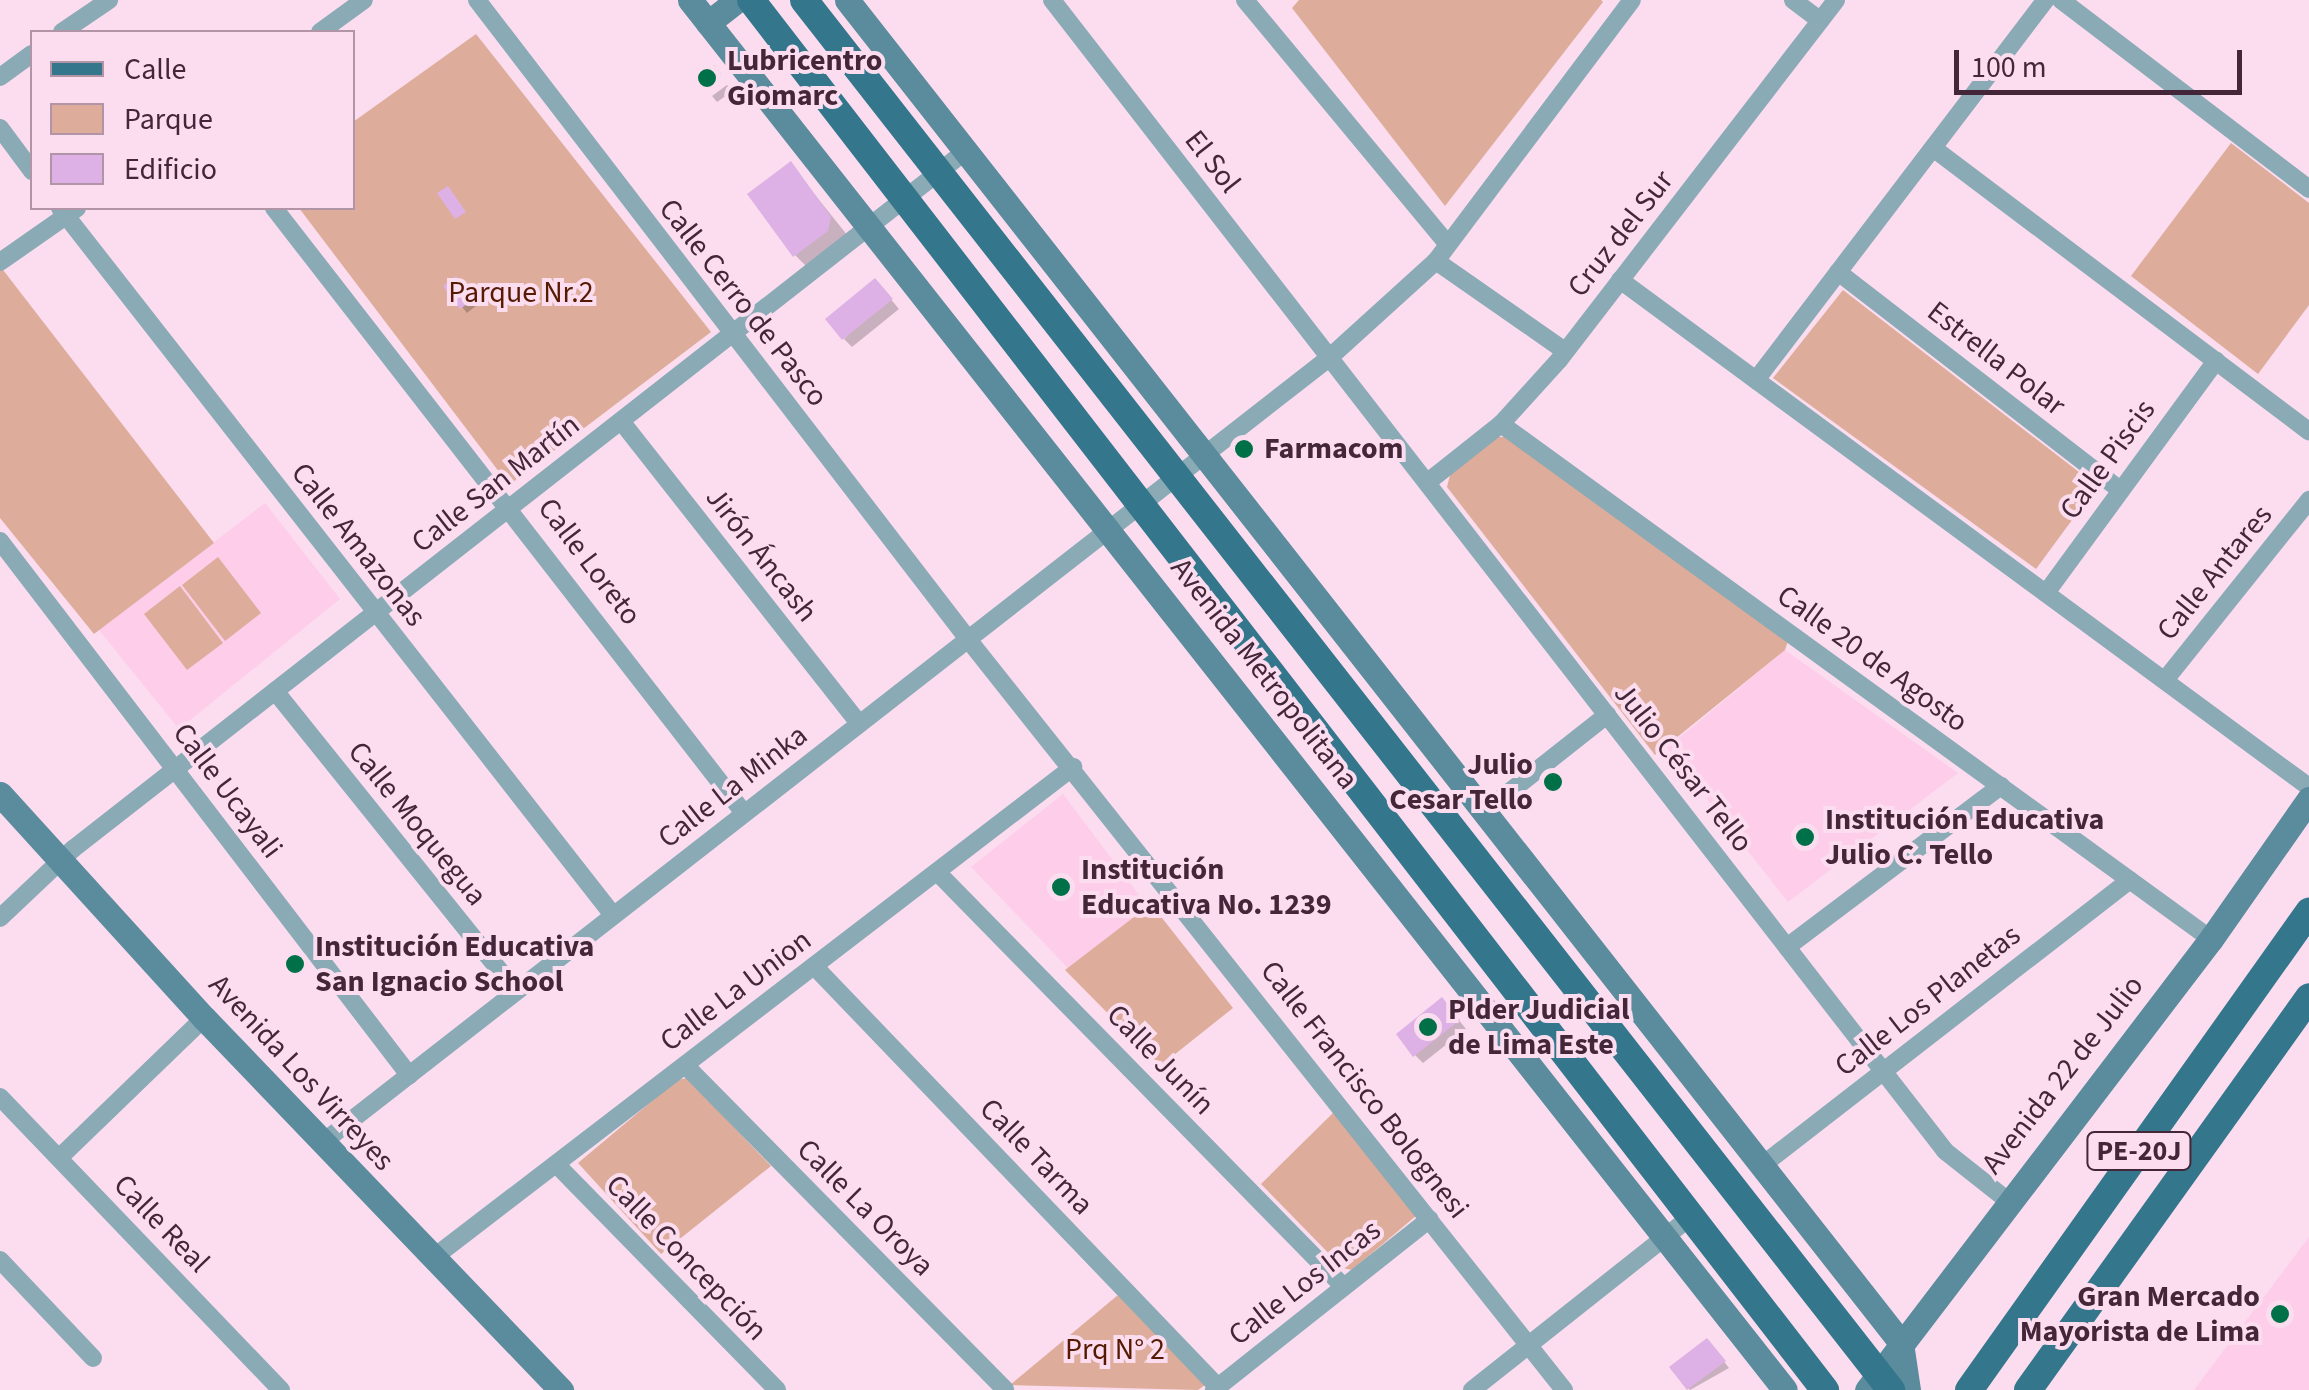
<!DOCTYPE html>
<meta charset="utf-8">
<style>
body{margin:0}
#map{position:relative;width:2309px;height:1390px;overflow:hidden;background:#fbddef;font-family:"Source Sans 3",sans-serif}
div>[style]{position:absolute}
.built>*{inset:0;background:#fdcdea}
.green>*{inset:0;background:#ddac9a}
.shadow>*{inset:0;background:#0003}
.building>*{inset:0;background:#ddb1e5}
.street>*{height:18px;margin:-9px;padding:0 9px;transform-origin:9px;border-radius:9px;background:#8aaab5}
.secondary>*{height:25px;margin:-12.5px;padding:0 12.5px;transform-origin:12.5px;border-radius:12.5px;background:#5a8c9d}
.primary>*{height:28px;margin:-14px;padding:0 14px;transform-origin:14px;border-radius:14px;background:#34768b}
.dots>*{width:28px;height:28px;translate:-50% -50%;box-sizing:border-box;border:5px solid #fbddef;border-radius:50%}
span{translate:-50% -50%;white-space:nowrap;text-align:center;line-height:1.15;-webkit-text-stroke:8px #fbddef;paint-order:stroke}
.shield-label span{padding:2px 8px;background:#fbddef;border:2px solid;border-radius:8px;-webkit-text-stroke-width:0}
.shield-label{font-size:28px;color:#432739;font-weight:700}
.poi-label{font-size:30px;color:#432739;font-weight:700}
.left{translate:0 -50%;text-align:left}
.right{translate:-100% -50%;text-align:right}
.street-label{font-size:30px;color:#432739}
.park-label{font-size:30px;color:#551a01}
.legend{position:absolute;left:30px;top:30px;width:325px;height:180px;box-sizing:border-box;background:#fbddef;border:2px solid #b194a6;margin:0;padding:12px 18px;list-style:none;font-size:30px;color:#432739}
.legend li{display:flex;align-items:center;gap:20px;height:50px}
.legend b{width:50px;border:2px solid #b194a6}
.scale{position:absolute;left:1954px;top:50px;width:288px;height:45px;box-sizing:border-box;border:5px solid #432739;border-top:0;padding-left:12px;font-size:30px;line-height:35px;white-space:nowrap;color:#432739;-webkit-text-stroke:8px #fbddef;paint-order:stroke}
</style>
<div id="map">
<div class="built">
<div style="clip-path:polygon(265px 503px,340px 599px,179px 729px,99px 630px)"></div>
<div style="clip-path:polygon(1785px 650px,1958px 773px,1788px 902px,1667px 748px)"></div>
<div style="clip-path:polygon(1063px 794px,1148px 907px,1068px 968px,971px 867px)"></div>
<div style="clip-path:polygon(2309px 1237px,2309px 1390px,2194px 1390px)"></div>
</div>
<div class="green">
<div style="clip-path:polygon(1299px 0,1601px 0,1603px 2px,1445px 206px,1292px 8px)"></div>
<div style="clip-path:polygon(476px 34px,711px 332px,509px 485px,299px 208px,352px 208px,353px 122px)"></div>
<div style="clip-path:polygon(2231px 143px,2309px 203px,2309px 305px,2258px 374px,2131px 276px)"></div>
<div style="clip-path:polygon(0 266px,214px 543px,94px 634px,0 518px)"></div>
<div style="clip-path:polygon(1843px 290px,2097px 486px,2036px 569px,1773px 378px)"></div>
<div style="clip-path:polygon(1497px 437px,1515px 437px,1788px 641px,1785px 650px,1655px 755px,1447px 487px,1450px 475px)"></div>
<div style="clip-path:polygon(218px 557px,261px 613px,225px 641px,182px 585px)"></div>
<div style="clip-path:polygon(180px 586px,223px 643px,187px 670px,144px 614px)"></div>
<div style="clip-path:polygon(1151px 904px,1233px 1008px,1160px 1066px,1065px 970px)"></div>
<div style="clip-path:polygon(687px 1078px,771px 1166px,661px 1254px,578px 1163px,677px 1080px)"></div>
<div style="clip-path:polygon(1334px 1112px,1417px 1215px,1352px 1270px,1343px 1268px,1261px 1184px)"></div>
<div style="clip-path:polygon(1118px 1295px,1205px 1385px,1198px 1390px,1010px 1385px)"></div>
</div>
<div class="shadow">
<div style="clip-path:polygon(727px 85px,733px 91px,717px 102px,712px 96px)"></div>
<div style="clip-path:polygon(791px 165px,848px 236px,812px 272px,795px 255px)"></div>
<div style="clip-path:polygon(461px 284px,477px 305px,467px 313px,446px 287px)"></div>
<div style="clip-path:polygon(883px 290px,899px 309px,852px 347px,844px 339px)"></div>
<div style="clip-path:polygon(1450px 1009px,1466px 1029px,1423px 1063px,1415px 1055px)"></div>
<div style="clip-path:polygon(1712px 1346px,1729px 1368px,1690px 1390px,1673px 1367px)"></div>
</div>
<div class="building">
<div style="clip-path:polygon(714px 65px,721px 74px,701px 90px,694px 82px)"></div>
<div style="clip-path:polygon(791px 161px,831px 217px,828px 231px,793px 257px,747px 194px)"></div>
<div style="clip-path:polygon(448px 186px,466px 212px,455px 219px,437px 193px)"></div>
<div style="clip-path:polygon(456px 276px,474px 299px,460px 309px,443px 286px)"></div>
<div style="clip-path:polygon(875px 278px,893px 299px,842px 340px,825px 319px)"></div>
<div style="clip-path:polygon(1245px 439px,1255px 452px,1241px 463px,1236px 446px)"></div>
<div style="clip-path:polygon(1442px 997px,1460px 1020px,1413px 1057px,1396px 1034px)"></div>
<div style="clip-path:polygon(1707px 1338px,1726px 1361px,1687px 1390px,1669px 1367px)"></div>
</div>
<div class="street">
<div style="left:477px;top:0;width:804px;rotate:52.47deg"></div>
<div style="left:967px;top:638px;width:960px;rotate:51.55deg"></div>
<div style="left:1052px;top:0;width:1457px;rotate:52.19deg"></div>
<div style="left:1945px;top:1151px;width:79px;rotate:38.3deg"></div>
<div style="left:1245px;top:0;width:316px;rotate:50.3deg"></div>
<div style="left:1793px;top:0;width:34px;rotate:37deg"></div>
<div style="left:2061px;top:0;width:312px;rotate:37.3deg"></div>
<div style="left:62px;top:32px;width:57px;rotate:-34.2deg"></div>
<div style="left:320px;top:32px;width:54px;rotate:-36deg"></div>
<div style="left:0;top:77px;width:39px;rotate:-36deg"></div>
<div style="left:0;top:128px;width:54px;rotate:53.3deg"></div>
<div style="left:1933px;top:148px;width:471px;rotate:37deg"></div>
<div style="left:60px;top:208px;width:898px;rotate:51.97deg"></div>
<div style="left:274px;top:208px;width:766px;rotate:52.16deg"></div>
<div style="left:1436px;top:261px;width:157px;rotate:34.9deg"></div>
<div style="left:0;top:262px;width:94px;rotate:-35deg"></div>
<div style="left:1838px;top:272px;width:356px;rotate:37.7deg"></div>
<div style="left:1620px;top:280px;width:855px;rotate:36.35deg"></div>
<div style="left:1756px;top:380px;width:478px;rotate:-52.7deg"></div>
<div style="left:621px;top:421px;width:385px;rotate:51.8deg"></div>
<div style="left:1501px;top:424px;width:877px;rotate:35.96deg"></div>
<div style="left:1429px;top:481px;width:92px;rotate:-38.4deg"></div>
<div style="left:1501px;top:424px;width:86px;rotate:-47.8deg"></div>
<div style="left:1559px;top:360px;width:454px;rotate:-52.4deg"></div>
<div style="left:0;top:541px;width:673px;rotate:52.55deg"></div>
<div style="left:2046px;top:593px;width:288px;rotate:-53.8deg"></div>
<div style="left:2165px;top:680px;width:231px;rotate:-51.3deg"></div>
<div style="left:275px;top:691px;width:385px;rotate:51.2deg"></div>
<div style="left:1484px;top:812px;width:157px;rotate:-38.3deg"></div>
<div style="left:937px;top:872px;width:581px;rotate:45.56deg"></div>
<div style="left:0;top:918px;width:100px;rotate:-43.4deg"></div>
<div style="left:73px;top:849px;width:1135px;rotate:-38.02deg"></div>
<div style="left:1787px;top:947px;width:268px;rotate:-37deg"></div>
<div style="left:814px;top:966px;width:583px;rotate:46.18deg"></div>
<div style="left:685px;top:1065px;width:456px;rotate:45.4deg"></div>
<div style="left:0;top:1097px;width:406px;rotate:46.2deg"></div>
<div style="left:322px;top:1143px;width:1277px;rotate:-37.94deg"></div>
<div style="left:1329px;top:358px;width:144px;rotate:-42.2deg"></div>
<div style="left:1436px;top:261px;width:326px;rotate:-53.1deg"></div>
<div style="left:59px;top:1158px;width:202px;rotate:-44deg"></div>
<div style="left:556px;top:1164px;width:316px;rotate:45.6deg"></div>
<div style="left:1760px;top:1167px;width:468px;rotate:-37.8deg"></div>
<div style="left:433px;top:1258px;width:807px;rotate:-37.49deg"></div>
<div style="left:0;top:1260px;width:135px;rotate:46.5deg"></div>
<div style="left:1214px;top:1390px;width:275px;rotate:-38.4deg"></div>
<div style="left:1472px;top:1390px;width:275px;rotate:-38.4deg"></div>
</div>
<div class="secondary">
<div style="left:690px;top:0;width:1769px;rotate:51.77deg"></div>
<div style="left:847px;top:0;width:1707px;rotate:51.87deg"></div>
<div style="left:1901px;top:1343px;width:48px;rotate:81.5deg"></div>
<div style="left:708px;top:23px;width:37px;rotate:-38deg"></div>
<div style="left:0;top:794px;width:303px;rotate:47.7deg"></div>
<div style="left:204px;top:1018px;width:516px;rotate:46.18deg"></div>
<div style="left:1867px;top:1390px;width:567px;rotate:-52.67deg"></div>
<div style="left:2211px;top:939px;width:171px;rotate:-55deg"></div>
</div>
<div class="primary">
<div style="left:751px;top:0;width:1757px;rotate:52.31deg"></div>
<div style="left:804px;top:0;width:1765px;rotate:51.97deg"></div>
<div style="left:1969px;top:1390px;width:587px;rotate:-54.58deg"></div>
<div style="left:2028px;top:1390px;width:483px;rotate:-54.4deg"></div>
</div>
<div class="dots">
<div style="left:707px;top:78px;background:#007049"></div>
<div style="left:1244px;top:449px;background:#007049"></div>
<div style="left:1553px;top:782px;background:#007049"></div>
<div style="left:1805px;top:837px;background:#007049"></div>
<div style="left:1061px;top:887px;background:#007049"></div>
<div style="left:295px;top:964px;background:#007049"></div>
<div style="left:1428px;top:1027px;background:#007049"></div>
<div style="left:2280px;top:1314px;background:#007049"></div>
</div>
<div class="shield-label">
<span style="left:2139px;top:1151px">PE-20J</span>
</div>
<div class="poi-label">
<span class="left" style="left:727px;top:78px">Lubricentro<br>Giomarc</span>
<span class="left" style="left:1264px;top:449px">Farmacom</span>
<span class="right" style="left:1533px;top:782px">Julio<br>Cesar Tello</span>
<span class="left" style="left:1825px;top:837px">Institución Educativa<br>Julio C. Tello</span>
<span class="left" style="left:1081px;top:887px">Institución<br>Educativa No. 1239</span>
<span class="left" style="left:315px;top:964px">Institución Educativa<br>San Ignacio School</span>
<span class="left" style="left:1448px;top:1027px">Plder Judicial<br>de Lima Este</span>
<span class="right" style="left:2260px;top:1314px">Gran Mercado<br>Mayorista de Lima</span>
</div>
<div class="street-label">
<span style="left:1212px;top:162px;rotate:52deg">El Sol</span>
<span style="left:1621px;top:234px;rotate:-52deg">Cruz del Sur</span>
<span style="left:743px;top:303px;rotate:52deg">Calle Cerro de Pasco</span>
<span style="left:1996px;top:359px;rotate:38deg">Estrella Polar</span>
<span style="left:2108px;top:460px;rotate:-54deg">Calle Piscis</span>
<span style="left:496px;top:484px;rotate:-38deg">Calle San Martín</span>
<span style="left:358px;top:545px;rotate:52deg">Calle Amazonas</span>
<span style="left:761px;top:555px;rotate:52deg">Jirón Áncash</span>
<span style="left:589px;top:562px;rotate:53deg">Calle Loreto</span>
<span style="left:2215px;top:573px;rotate:-51deg">Calle Antares</span>
<span style="left:1872px;top:659px;rotate:36deg">Calle 20 de Agosto</span>
<span style="left:1264px;top:674px;rotate:52deg">Avenida Metropolitana</span>
<span style="left:1683px;top:768px;rotate:52deg">Julio César Tello</span>
<span style="left:733px;top:787px;rotate:-38deg">Calle La Minka</span>
<span style="left:227px;top:791px;rotate:53deg">Calle Ucayali</span>
<span style="left:417px;top:824px;rotate:51deg">Calle Moquegua</span>
<span style="left:736px;top:991px;rotate:-37deg">Calle La Union</span>
<span style="left:1928px;top:1001px;rotate:-38deg">Calle Los Planetas</span>
<span style="left:1160px;top:1060px;rotate:46deg">Calle Junín</span>
<span style="left:301px;top:1073px;rotate:47deg">Avenida Los Virreyes</span>
<span style="left:2063px;top:1075px;rotate:-52deg">Avenida 22 de Julio</span>
<span style="left:1364px;top:1090px;rotate:52deg">Calle Francisco Bolognesi</span>
<span style="left:1036px;top:1157px;rotate:46deg">Calle Tarma</span>
<span style="left:865px;top:1208px;rotate:45deg">Calle La Oroya</span>
<span style="left:161px;top:1224px;rotate:46deg">Calle Real</span>
<span style="left:686px;top:1258px;rotate:46deg">Calle Concepción</span>
<span style="left:1305px;top:1283px;rotate:-38deg">Calle Los Incas</span>
</div>
<div class="park-label">
<span style="left:521px;top:293px">Parque Nr.2</span>
<span style="left:1115px;top:1350px">Prq N° 2</span>
</div>
<ul class="legend">
<li><b style="height:12px;background:#34768b"></b>Calle</li>
<li><b style="height:28px;background:#ddac9a"></b>Parque</li>
<li><b style="height:28px;background:#ddb1e5"></b>Edificio</li>
</ul>
<div class="scale">100 m</div>
</div>
